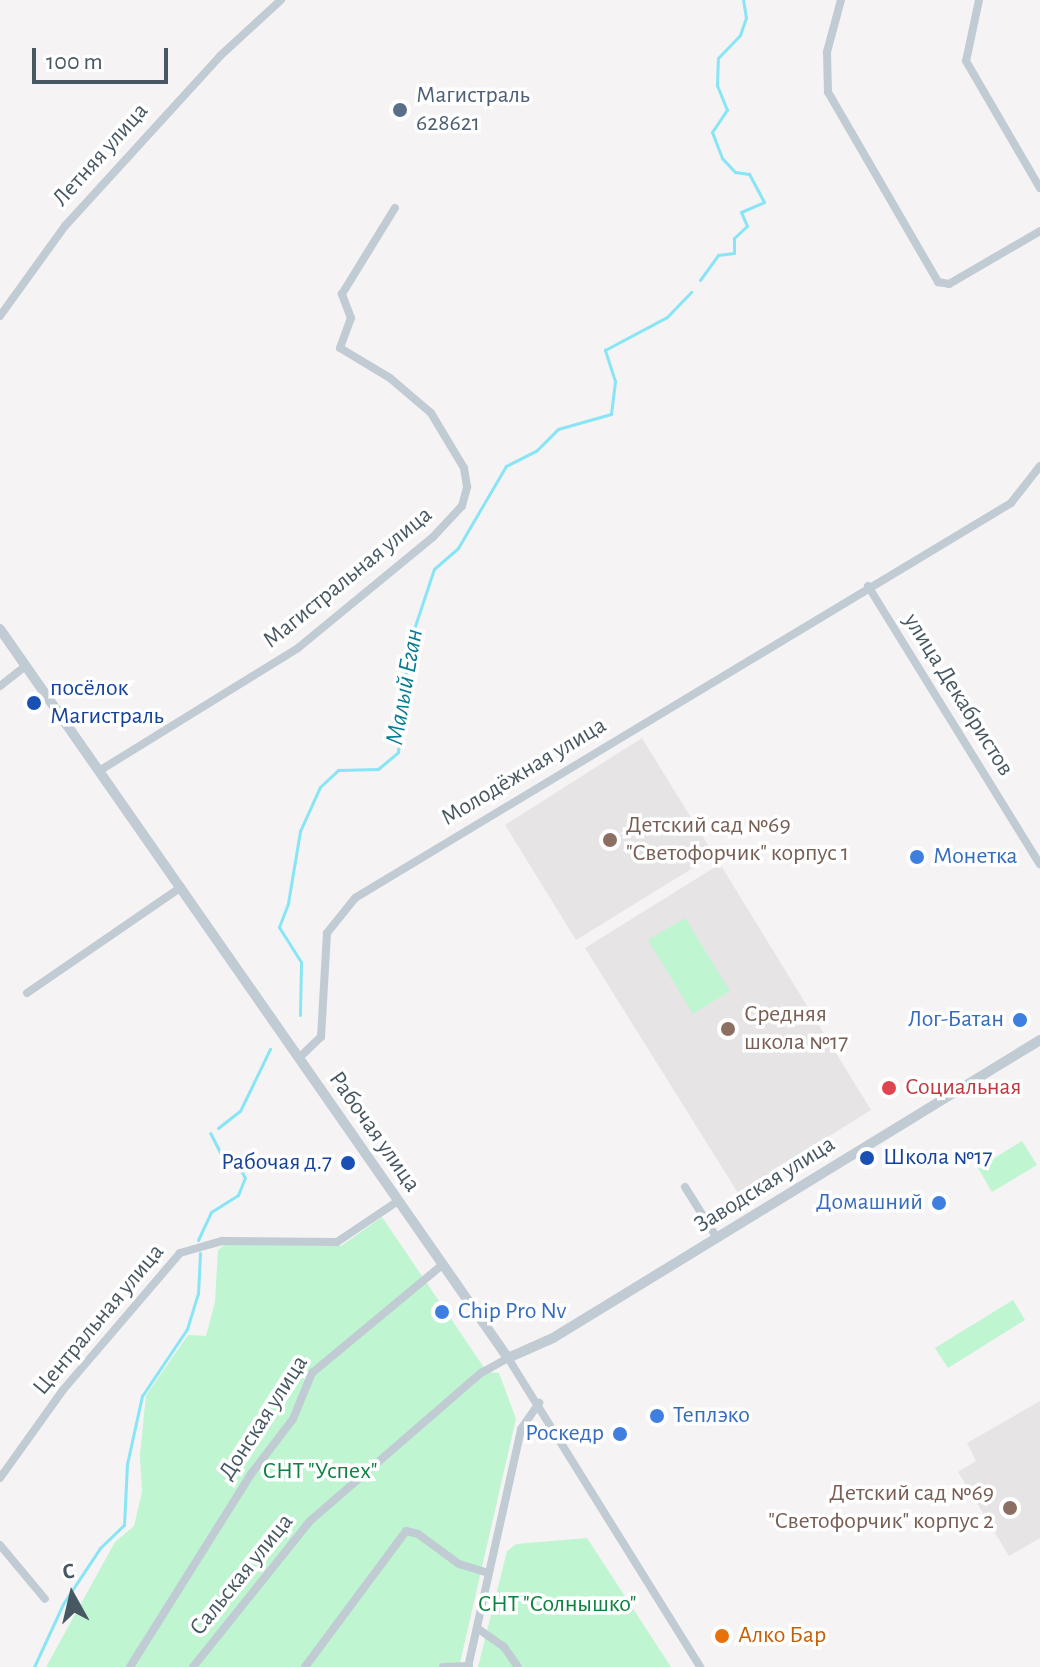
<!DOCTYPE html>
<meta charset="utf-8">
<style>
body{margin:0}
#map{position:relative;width:1040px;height:1667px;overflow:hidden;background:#f5f3f3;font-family:"Alegreya Sans",sans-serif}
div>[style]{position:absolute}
.education>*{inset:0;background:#e6e4e5}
.green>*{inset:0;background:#bff5d1}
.stream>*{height:3px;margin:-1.5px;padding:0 1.5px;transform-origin:1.5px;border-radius:1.5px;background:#88e5f6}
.minor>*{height:8px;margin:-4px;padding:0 4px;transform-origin:4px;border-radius:4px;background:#c0cbd3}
.tertiary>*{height:10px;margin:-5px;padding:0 5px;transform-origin:5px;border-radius:5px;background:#c0cbd3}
.dots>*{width:22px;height:22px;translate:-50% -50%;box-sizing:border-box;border:4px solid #fff;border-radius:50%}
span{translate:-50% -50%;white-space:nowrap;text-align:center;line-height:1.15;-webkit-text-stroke:7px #fff;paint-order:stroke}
.service-label{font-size:24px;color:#4e5e75}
.left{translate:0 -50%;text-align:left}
.street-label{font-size:24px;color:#485863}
.transit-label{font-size:24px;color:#164399}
.right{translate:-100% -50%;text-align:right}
.education-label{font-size:24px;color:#785e54}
.shop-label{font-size:24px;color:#366cbe}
.health-label{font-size:24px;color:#be3a42}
.park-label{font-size:24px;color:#0e8242}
.food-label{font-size:24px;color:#c56008}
.water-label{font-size:26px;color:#047c93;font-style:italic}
.north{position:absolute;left:32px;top:1555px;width:80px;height:80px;-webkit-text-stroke:6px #fff;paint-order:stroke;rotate:352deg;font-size:22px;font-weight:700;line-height:32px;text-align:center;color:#485863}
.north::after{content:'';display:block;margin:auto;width:28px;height:36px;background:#485863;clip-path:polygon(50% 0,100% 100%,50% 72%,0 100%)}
.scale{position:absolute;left:32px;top:48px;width:136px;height:36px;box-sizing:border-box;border:4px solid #485863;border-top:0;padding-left:10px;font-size:24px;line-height:28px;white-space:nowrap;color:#485863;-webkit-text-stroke:6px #fff;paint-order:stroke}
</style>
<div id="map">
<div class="education">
<div style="clip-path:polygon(642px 738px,714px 855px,576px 940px,505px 825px)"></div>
<div style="clip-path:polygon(720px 864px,871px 1110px,738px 1193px,585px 948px)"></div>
<div style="clip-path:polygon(1040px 1401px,1040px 1538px,1009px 1556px,958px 1472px,976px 1461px,967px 1443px)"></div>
</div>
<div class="green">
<div style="clip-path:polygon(685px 918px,730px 991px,693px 1014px,648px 940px)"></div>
<div style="clip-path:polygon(1022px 1141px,1037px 1165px,992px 1192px,978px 1168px)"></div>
<div style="clip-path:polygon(382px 1217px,487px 1372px,499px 1373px,516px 1419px,459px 1667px,46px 1667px,115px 1542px,134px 1526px,142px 1492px,140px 1455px,146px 1395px,188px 1335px,206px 1336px,215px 1302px,218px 1250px,225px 1244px,341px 1246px)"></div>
<div style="clip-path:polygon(1013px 1300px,1025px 1320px,948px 1368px,935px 1348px)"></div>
<div style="clip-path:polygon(587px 1538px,671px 1667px,478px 1667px,507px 1551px,516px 1544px)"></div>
</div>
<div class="stream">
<div style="left:700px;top:280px;width:31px;rotate:-54deg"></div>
<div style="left:718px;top:255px;width:16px;rotate:-7deg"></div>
<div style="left:734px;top:253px;width:15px;rotate:-90deg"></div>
<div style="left:734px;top:238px;width:18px;rotate:-43deg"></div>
<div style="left:747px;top:226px;width:15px;rotate:-113deg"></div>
<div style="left:741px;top:212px;width:25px;rotate:-23deg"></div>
<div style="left:764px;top:202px;width:32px;rotate:-118deg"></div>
<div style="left:749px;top:174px;width:14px;rotate:-172deg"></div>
<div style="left:735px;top:172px;width:19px;rotate:-133deg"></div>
<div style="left:722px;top:158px;width:28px;rotate:-111deg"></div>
<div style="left:712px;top:132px;width:27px;rotate:-56deg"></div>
<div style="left:727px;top:110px;width:27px;rotate:-112deg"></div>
<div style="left:717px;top:85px;width:27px;rotate:-88deg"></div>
<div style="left:718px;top:58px;width:32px;rotate:-46deg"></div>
<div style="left:740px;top:35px;width:18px;rotate:-71deg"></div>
<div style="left:746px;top:18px;width:18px;rotate:-99deg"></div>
<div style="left:300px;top:1015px;width:53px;rotate:-88.9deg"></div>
<div style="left:301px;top:962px;width:41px;rotate:-122.2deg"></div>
<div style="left:279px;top:927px;width:26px;rotate:-69deg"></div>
<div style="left:288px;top:903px;width:73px;rotate:-80.5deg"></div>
<div style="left:300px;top:831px;width:48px;rotate:-65.6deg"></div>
<div style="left:320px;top:787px;width:25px;rotate:-43deg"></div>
<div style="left:338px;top:770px;width:40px;rotate:-1.4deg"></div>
<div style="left:378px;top:769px;width:26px;rotate:-40deg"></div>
<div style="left:398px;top:752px;width:105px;rotate:-84.6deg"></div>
<div style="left:408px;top:647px;width:82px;rotate:-71.6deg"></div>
<div style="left:434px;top:569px;width:32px;rotate:-41deg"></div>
<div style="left:458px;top:548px;width:95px;rotate:-59.7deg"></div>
<div style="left:506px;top:466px;width:34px;rotate:-27deg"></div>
<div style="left:536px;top:451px;width:31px;rotate:-45deg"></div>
<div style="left:558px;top:429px;width:55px;rotate:-15.8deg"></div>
<div style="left:611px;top:414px;width:33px;rotate:-83deg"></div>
<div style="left:615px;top:381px;width:33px;rotate:-108deg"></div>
<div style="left:605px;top:350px;width:70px;rotate:-28deg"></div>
<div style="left:667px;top:317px;width:35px;rotate:-46deg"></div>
<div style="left:218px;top:1128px;width:28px;rotate:-38deg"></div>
<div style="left:240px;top:1111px;width:69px;rotate:-64.2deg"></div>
<div style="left:198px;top:1240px;width:31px;rotate:-65deg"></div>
<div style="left:211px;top:1212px;width:32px;rotate:-32deg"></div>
<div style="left:238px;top:1195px;width:18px;rotate:-68deg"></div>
<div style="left:245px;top:1178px;width:15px;rotate:-118deg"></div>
<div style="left:238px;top:1165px;width:17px;rotate:-155deg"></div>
<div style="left:223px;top:1158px;width:28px;rotate:-117deg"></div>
<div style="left:34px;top:1667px;width:69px;rotate:-65.3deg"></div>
<div style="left:63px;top:1604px;width:67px;rotate:-56.5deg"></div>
<div style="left:100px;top:1548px;width:33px;rotate:-44deg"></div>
<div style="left:124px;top:1525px;width:61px;rotate:-87.2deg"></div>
<div style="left:127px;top:1464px;width:70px;rotate:-77.6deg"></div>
<div style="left:142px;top:1396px;width:81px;rotate:-56.1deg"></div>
<div style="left:187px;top:1329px;width:37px;rotate:-73deg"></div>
<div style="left:198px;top:1294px;width:41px;rotate:-87.2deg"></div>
</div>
<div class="minor">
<div style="left:841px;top:0;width:54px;rotate:105.1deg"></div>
<div style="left:827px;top:52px;width:40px;rotate:88.6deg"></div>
<div style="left:828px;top:92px;width:220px;rotate:59.9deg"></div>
<div style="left:938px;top:282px;width:11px;rotate:10deg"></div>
<div style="left:949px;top:284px;width:105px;rotate:-30.2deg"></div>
<div style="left:979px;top:0;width:62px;rotate:102deg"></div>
<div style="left:966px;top:61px;width:147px;rotate:59.8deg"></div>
<div style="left:0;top:316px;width:111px;rotate:-54.2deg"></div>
<div style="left:65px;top:226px;width:230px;rotate:-47.6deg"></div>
<div style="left:220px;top:56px;width:83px;rotate:-42.6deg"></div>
<div style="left:868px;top:586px;width:327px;rotate:58.3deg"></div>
<div style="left:0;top:686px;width:33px;rotate:-38deg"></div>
<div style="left:99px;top:771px;width:234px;rotate:-31.7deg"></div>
<div style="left:298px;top:648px;width:175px;rotate:-39.4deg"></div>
<div style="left:433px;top:537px;width:42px;rotate:-46.9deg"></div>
<div style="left:462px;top:506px;width:20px;rotate:-75deg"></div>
<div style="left:467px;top:487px;width:19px;rotate:-99deg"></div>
<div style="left:464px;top:468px;width:64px;rotate:-121deg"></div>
<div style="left:431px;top:413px;width:54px;rotate:-139.5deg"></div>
<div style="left:390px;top:378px;width:58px;rotate:-149deg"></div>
<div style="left:340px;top:348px;width:32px;rotate:-70deg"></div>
<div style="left:351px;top:318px;width:26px;rotate:-111deg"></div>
<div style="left:342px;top:294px;width:101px;rotate:-58.4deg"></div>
<div style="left:27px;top:993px;width:187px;rotate:-34.5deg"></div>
<div style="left:299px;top:1058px;width:30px;rotate:-44deg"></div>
<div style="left:321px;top:1037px;width:104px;rotate:-86.7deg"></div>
<div style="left:327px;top:933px;width:45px;rotate:-51.3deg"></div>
<div style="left:355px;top:898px;width:766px;rotate:-31.05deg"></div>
<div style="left:1011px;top:503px;width:47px;rotate:-51.9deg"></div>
<div style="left:685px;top:1187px;width:60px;rotate:57.9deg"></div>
<div style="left:0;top:1478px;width:108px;rotate:-54.4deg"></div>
<div style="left:63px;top:1390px;width:180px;rotate:-49.5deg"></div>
<div style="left:180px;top:1253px;width:44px;rotate:-15.9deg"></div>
<div style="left:222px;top:1241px;width:115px;rotate:0.5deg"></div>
<div style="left:337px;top:1242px;width:73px;rotate:-33.9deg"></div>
<div style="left:0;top:1545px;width:70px;rotate:50.2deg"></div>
<div style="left:477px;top:1628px;width:33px;rotate:35deg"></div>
<div style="left:504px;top:1647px;width:24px;rotate:55deg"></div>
<div style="left:130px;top:1667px;width:228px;rotate:-57.9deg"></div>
<div style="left:251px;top:1474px;width:69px;rotate:-52.6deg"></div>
<div style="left:293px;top:1419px;width:50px;rotate:-67.6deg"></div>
<div style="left:312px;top:1373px;width:169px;rotate:-39.7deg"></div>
<div style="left:193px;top:1667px;width:187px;rotate:-51.3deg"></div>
<div style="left:310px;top:1521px;width:226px;rotate:-40.9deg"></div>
<div style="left:481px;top:1373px;width:31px;rotate:-29deg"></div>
<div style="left:508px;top:1358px;width:364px;rotate:58.1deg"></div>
<div style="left:305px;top:1667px;width:169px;rotate:-53.4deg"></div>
<div style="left:406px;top:1531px;width:12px;rotate:14deg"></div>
<div style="left:418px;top:1534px;width:51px;rotate:36.2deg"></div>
<div style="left:459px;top:1564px;width:30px;rotate:17deg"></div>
<div style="left:443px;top:1667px;width:26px;rotate:-2deg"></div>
<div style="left:468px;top:1667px;width:244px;rotate:-77.4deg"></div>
<div style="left:521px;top:1429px;width:32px;rotate:-55deg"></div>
</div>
<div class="tertiary">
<div style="left:0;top:629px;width:889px;rotate:55.13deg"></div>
<div style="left:508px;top:1358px;width:49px;rotate:-24deg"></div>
<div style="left:553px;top:1338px;width:571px;rotate:-31.46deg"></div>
</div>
<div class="dots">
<div style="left:400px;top:110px;background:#5c6f8a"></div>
<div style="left:34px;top:703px;background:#1a4fb4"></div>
<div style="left:610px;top:840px;background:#8d6e63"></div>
<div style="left:917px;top:857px;background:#3f7fe0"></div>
<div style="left:1020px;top:1020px;background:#3f7fe0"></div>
<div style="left:728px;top:1029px;background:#8d6e63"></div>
<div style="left:889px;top:1088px;background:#e0444e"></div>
<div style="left:867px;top:1158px;background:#1a4fb4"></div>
<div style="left:348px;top:1163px;background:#1a4fb4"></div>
<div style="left:939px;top:1203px;background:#3f7fe0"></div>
<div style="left:442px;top:1312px;background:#3f7fe0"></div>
<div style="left:657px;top:1416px;background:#3f7fe0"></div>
<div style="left:620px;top:1434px;background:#3f7fe0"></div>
<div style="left:1010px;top:1508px;background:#8d6e63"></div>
<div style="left:722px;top:1636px;background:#e8710a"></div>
</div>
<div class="service-label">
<span class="left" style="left:416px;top:110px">Магистраль<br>628621</span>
</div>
<div class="street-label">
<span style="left:101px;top:155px;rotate:-48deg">Летняя улица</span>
<span style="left:348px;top:578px;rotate:-39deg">Магистральная улица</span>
<span style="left:958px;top:695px;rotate:58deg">улица Декабристов</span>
<span style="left:524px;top:772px;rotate:-31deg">Молодёжная улица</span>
<span style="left:374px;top:1132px;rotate:55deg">Рабочая улица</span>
<span style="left:765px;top:1185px;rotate:-32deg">Заводская улица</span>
<span style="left:99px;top:1320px;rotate:-50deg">Центральная улица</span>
<span style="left:264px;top:1418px;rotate:-57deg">Донская улица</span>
<span style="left:242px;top:1575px;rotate:-51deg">Сальская улица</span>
</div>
<div class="transit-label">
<span class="left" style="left:50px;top:703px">посёлок<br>Магистраль</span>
<span class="left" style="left:883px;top:1158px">Школа №17</span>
<span class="right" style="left:332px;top:1163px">Рабочая д.7</span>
</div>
<div class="education-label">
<span class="left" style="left:626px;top:840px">Детский сад №69<br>"Светофорчик" корпус 1</span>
<span class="left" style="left:744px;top:1029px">Средняя<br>школа №17</span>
<span class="right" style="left:994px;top:1508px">Детский сад №69<br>"Светофорчик" корпус 2</span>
</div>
<div class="shop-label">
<span class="left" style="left:933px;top:857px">Монетка</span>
<span class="right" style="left:1004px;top:1020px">Лог-Батан</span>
<span class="right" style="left:923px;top:1203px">Домашний</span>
<span class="left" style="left:458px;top:1312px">Chip Pro Nv</span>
<span class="left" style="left:673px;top:1416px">Теплэко</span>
<span class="right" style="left:604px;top:1434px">Роскедр</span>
</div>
<div class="health-label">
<span class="left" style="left:905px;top:1088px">Социальная</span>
</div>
<div class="park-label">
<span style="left:320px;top:1472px">СНТ "Успех"</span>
<span style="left:557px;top:1605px">СНТ "Солнышко"</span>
</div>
<div class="food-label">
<span class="left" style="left:738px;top:1636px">Алко Бар</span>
</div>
<div class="water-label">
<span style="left:405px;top:687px;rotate:-80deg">Малый Еган</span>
</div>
<div class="north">С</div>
<div class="scale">100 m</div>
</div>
